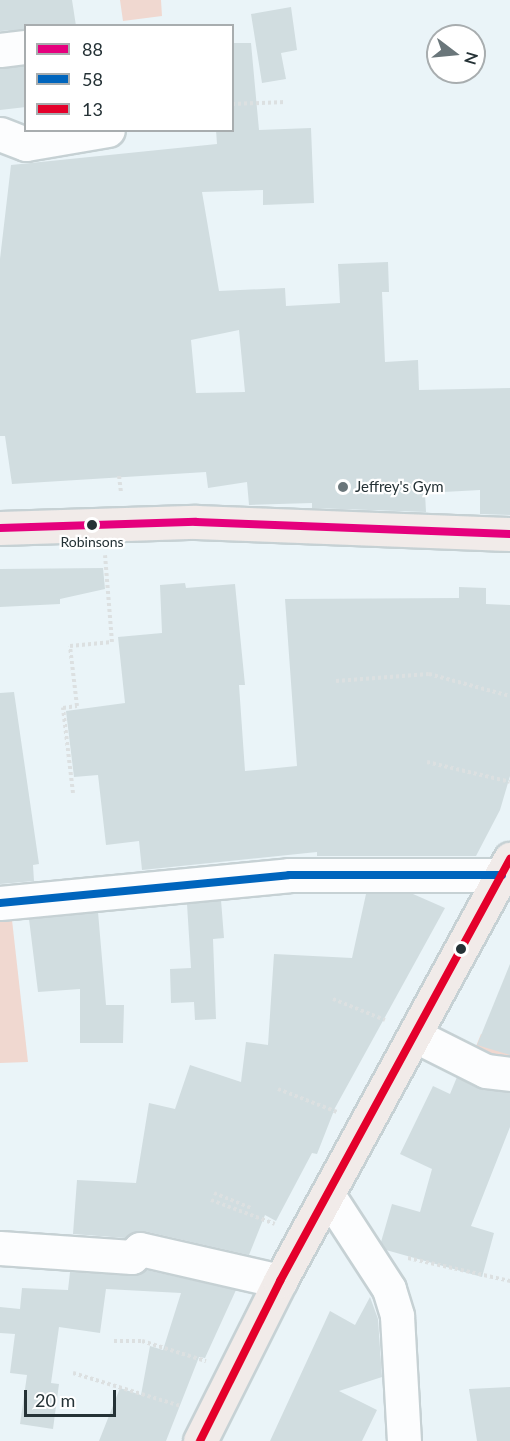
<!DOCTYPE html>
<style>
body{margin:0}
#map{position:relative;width:510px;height:1441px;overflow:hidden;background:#eaf4f8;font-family:Lato,sans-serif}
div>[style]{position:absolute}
.green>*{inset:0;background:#f0d8d0}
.building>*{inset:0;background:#d1dde0}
.path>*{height:4px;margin-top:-2px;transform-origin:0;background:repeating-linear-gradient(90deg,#dce0e1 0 3px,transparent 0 6px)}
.roads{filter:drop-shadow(2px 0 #c6d1d4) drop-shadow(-2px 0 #c6d1d4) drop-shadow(0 2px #c6d1d4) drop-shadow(0 -2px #c6d1d4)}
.minor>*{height:33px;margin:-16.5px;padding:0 16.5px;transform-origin:16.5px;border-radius:16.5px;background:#fcfdfe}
.major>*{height:33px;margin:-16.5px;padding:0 16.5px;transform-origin:16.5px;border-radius:16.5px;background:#f1ebe9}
.bus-1>*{height:8px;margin:-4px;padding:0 4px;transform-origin:4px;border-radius:4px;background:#e5007d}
.bus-2>*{height:8px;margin:-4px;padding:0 4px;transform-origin:4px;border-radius:4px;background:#0065bd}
.bus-3>*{height:8px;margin:-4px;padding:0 4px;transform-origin:4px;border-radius:4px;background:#e4002b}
.dots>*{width:16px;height:16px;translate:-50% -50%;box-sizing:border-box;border:3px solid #fff;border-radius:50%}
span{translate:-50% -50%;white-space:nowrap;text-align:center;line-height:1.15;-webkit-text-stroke:4.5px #fff;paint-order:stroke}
.bus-label{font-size:14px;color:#253236}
.poi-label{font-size:15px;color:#253236}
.left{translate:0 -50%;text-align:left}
.legend{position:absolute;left:24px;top:24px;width:210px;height:108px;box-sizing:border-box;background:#fff;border:2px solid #a8adaf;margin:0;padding:8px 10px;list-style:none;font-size:18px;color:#253236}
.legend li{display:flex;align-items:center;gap:12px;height:30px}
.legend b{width:30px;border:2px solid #a8adaf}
.north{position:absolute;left:426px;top:24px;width:60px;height:60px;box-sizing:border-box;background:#fff;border:2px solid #a8adaf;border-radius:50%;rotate:106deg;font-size:16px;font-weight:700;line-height:24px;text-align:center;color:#253236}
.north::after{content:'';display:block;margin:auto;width:21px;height:27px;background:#6a767a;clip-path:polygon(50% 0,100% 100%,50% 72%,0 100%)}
.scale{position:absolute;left:24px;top:1390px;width:92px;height:27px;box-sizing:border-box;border:3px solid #253236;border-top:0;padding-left:8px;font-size:18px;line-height:21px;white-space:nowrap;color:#253236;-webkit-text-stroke:4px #fff;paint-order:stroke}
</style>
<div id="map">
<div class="green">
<div style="clip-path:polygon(120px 0,161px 0,162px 16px,123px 21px)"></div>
<div style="clip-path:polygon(12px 920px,28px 1062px,0 1063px,0 921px)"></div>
<div style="clip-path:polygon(481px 1034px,510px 1044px,510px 1064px,474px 1051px)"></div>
</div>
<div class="building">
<div style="clip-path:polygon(0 0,72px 0,76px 26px,0 31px)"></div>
<div style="clip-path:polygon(291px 7px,297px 50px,281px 53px,286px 79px,262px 83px,251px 14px)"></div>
<div style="clip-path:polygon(evenodd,232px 43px,251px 43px,259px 130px,311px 128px,314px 203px,263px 205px,263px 190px,202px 192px,219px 291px,285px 288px,286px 306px,340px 303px,338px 264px,388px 262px,389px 292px,382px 292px,385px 362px,418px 360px,419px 390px,510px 388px,510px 515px,480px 514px,480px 490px,425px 493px,426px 512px,312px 508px,312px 503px,249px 505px,247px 482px,208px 488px,206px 472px,12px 484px,5px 436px,0 436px,0 259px,11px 165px,217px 144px,216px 130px,232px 130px,232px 43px,239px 330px,245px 392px,196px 393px,191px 340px,239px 330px)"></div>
<div style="clip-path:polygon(26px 66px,26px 107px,0 110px,0 68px)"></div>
<div style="clip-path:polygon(103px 568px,105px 589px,60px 599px,60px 604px,0 607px,0 569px)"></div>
<div style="clip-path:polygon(185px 583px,186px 588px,235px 584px,245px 685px,239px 685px,245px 771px,297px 766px,285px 599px,459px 598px,459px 587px,486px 588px,486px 604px,510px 605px,510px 776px,500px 810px,476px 856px,317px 856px,317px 852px,142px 870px,139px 841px,106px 845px,98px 775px,74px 777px,66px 711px,125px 703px,118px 637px,162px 633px,160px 585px)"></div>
<div style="clip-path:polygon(14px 692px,39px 864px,33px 865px,34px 881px,0 884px,0 693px)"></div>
<div style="clip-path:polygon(366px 894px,413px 894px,445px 908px,335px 1108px,317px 1154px,312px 1153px,276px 1221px,265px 1215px,249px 1255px,144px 1231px,125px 1238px,73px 1234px,77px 1180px,136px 1183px,149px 1103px,175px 1109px,190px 1065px,241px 1082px,246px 1042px,268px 1045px,274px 954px,352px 958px)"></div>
<div style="clip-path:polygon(221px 900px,224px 938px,213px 939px,216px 1019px,195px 1020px,194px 1002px,171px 1003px,170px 969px,191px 968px,187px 904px)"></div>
<div style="clip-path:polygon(98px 912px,106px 1005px,124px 1005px,123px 1043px,80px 1043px,80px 989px,38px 992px,29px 919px)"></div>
<div style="clip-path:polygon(510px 964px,510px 1055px,477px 1045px)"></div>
<div style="clip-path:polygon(457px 1077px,483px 1090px,510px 1092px,510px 1127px,471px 1226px,494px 1233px,482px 1277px,386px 1250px,381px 1242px,392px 1204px,420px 1212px,432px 1169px,400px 1154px,433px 1086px,450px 1094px)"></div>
<div style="clip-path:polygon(146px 1270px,236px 1290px,205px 1358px,199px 1357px,166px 1441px,99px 1441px,120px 1388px,141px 1395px,150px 1346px,163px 1350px,181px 1293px,106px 1289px,100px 1333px,59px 1327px,51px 1383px,59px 1384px,53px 1429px,20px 1424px,27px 1375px,10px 1373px,15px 1334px,0 1333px,0 1307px,20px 1309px,22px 1288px,68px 1290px,70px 1272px,131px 1276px)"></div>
<div style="clip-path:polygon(370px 1297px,378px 1319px,382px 1377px,339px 1391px,377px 1410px,362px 1441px,270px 1441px,330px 1311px,355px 1325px)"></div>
<div style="clip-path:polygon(510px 1387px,510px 1441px,477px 1441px,469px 1389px)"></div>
</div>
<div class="path">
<div style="left:232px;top:104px;width:54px;rotate:-2.1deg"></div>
<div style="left:119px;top:476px;width:17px;rotate:83deg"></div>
<div style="left:336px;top:681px;width:93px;rotate:-4.3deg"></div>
<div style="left:429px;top:674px;width:84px;rotate:15.2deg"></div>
<div style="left:427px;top:762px;width:85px;rotate:13.5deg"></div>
<div style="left:73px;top:793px;width:86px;rotate:-96.7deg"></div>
<div style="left:63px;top:708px;width:14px;rotate:-8deg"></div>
<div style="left:77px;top:706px;width:60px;rotate:-96.7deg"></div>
<div style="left:70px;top:646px;width:42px;rotate:-5.4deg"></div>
<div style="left:112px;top:642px;width:87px;rotate:-94.6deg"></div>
<div style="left:333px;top:999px;width:56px;rotate:22deg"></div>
<div style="left:278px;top:1089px;width:63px;rotate:21.3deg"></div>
<div style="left:214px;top:1193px;width:40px;rotate:22deg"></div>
<div style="left:211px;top:1200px;width:68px;rotate:20.6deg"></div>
<div style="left:408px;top:1258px;width:105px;rotate:12.7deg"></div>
<div style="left:114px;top:1341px;width:28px"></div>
<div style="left:142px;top:1341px;width:67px;rotate:17.4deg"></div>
<div style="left:73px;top:1373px;width:113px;rotate:17deg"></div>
</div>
<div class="roads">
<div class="minor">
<div style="left:0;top:50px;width:26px;rotate:-7deg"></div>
<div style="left:0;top:134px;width:28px;rotate:21deg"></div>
<div style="left:26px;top:144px;width:83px;rotate:-9.7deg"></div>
<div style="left:0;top:903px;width:290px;rotate:-5.5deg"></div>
<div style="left:289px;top:875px;width:213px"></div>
<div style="left:416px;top:1036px;width:78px;rotate:26.6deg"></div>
<div style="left:486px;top:1071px;width:24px;rotate:7deg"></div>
<div style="left:330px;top:1198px;width:108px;rotate:57deg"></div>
<div style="left:389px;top:1289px;width:28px;rotate:73deg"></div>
<div style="left:397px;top:1316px;width:125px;rotate:86.8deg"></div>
<div style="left:0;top:1248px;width:132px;rotate:3.9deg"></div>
<div style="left:132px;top:1257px;width:11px;rotate:-45deg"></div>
<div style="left:140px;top:1249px;width:144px;rotate:12.9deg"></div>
</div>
<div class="major">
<div style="left:0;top:528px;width:196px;rotate:-1.8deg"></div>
<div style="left:196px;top:522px;width:314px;rotate:2.2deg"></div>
<div style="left:200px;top:1441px;width:179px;rotate:-63.4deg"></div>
<div style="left:280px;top:1281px;width:481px;rotate:-61.4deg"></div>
</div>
</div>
<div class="bus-1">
<div style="left:0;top:528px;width:196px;rotate:-1.8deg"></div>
<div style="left:196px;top:522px;width:314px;rotate:2.2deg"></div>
</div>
<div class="bus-2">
<div style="left:0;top:903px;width:290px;rotate:-5.5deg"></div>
<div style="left:289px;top:875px;width:213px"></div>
</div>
<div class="bus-3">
<div style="left:200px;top:1441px;width:179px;rotate:-63.4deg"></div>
<div style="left:280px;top:1281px;width:481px;rotate:-61.4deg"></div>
</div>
<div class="dots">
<div style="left:343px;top:487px;background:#6a767a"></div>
<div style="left:92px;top:525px;background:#253236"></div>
<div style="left:461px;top:949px;background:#253236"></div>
</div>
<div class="bus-label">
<span style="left:92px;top:542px">Robinsons</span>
</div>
<div class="poi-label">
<span class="left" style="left:355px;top:487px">Jeffrey's Gym</span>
</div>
<ul class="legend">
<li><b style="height:8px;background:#e5007d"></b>88</li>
<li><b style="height:8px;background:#0065bd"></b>58</li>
<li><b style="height:8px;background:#e4002b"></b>13</li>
</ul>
<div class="north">N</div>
<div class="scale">20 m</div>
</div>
